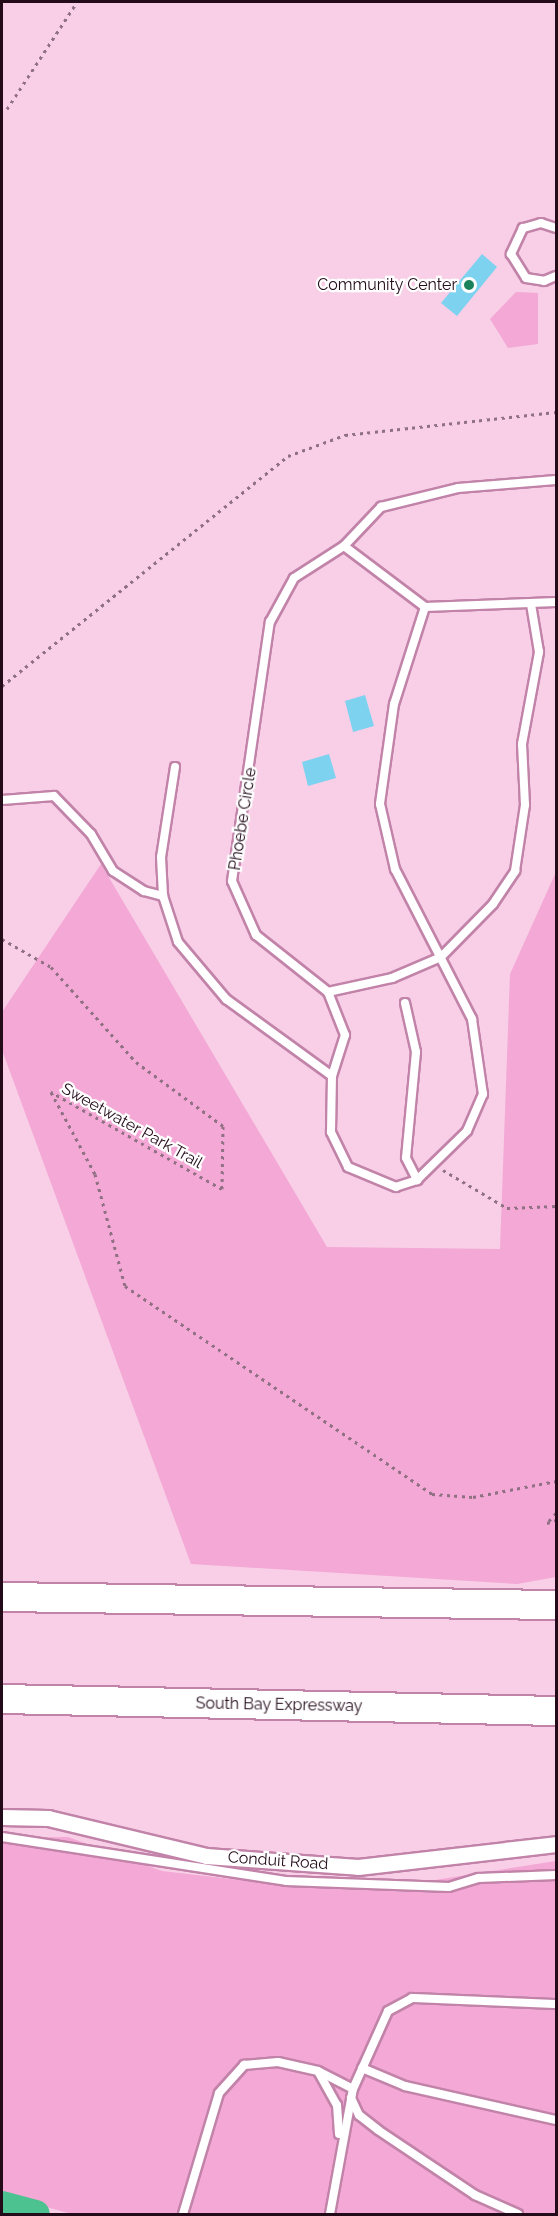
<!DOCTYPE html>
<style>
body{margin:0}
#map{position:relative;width:558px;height:2216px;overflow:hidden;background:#f8cfe7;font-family:Raleway,sans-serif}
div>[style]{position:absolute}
.green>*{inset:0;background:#f3a8d5}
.river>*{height:28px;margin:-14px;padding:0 14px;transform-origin:14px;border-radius:14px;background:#4cc291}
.building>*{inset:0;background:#7dd2f0}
.path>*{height:3px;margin-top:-1.5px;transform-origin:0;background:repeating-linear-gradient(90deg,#907083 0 3px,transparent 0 7.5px)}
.roads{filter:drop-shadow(2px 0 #c283a9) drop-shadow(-2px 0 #c283a9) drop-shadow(0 2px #c283a9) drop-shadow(0 -2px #c283a9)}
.lane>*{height:8px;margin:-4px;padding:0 4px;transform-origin:4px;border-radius:4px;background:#fff}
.street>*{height:15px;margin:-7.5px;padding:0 7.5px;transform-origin:7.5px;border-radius:7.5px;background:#fff}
.highway>*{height:28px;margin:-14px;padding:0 14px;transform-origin:14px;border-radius:14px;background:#fff}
.dots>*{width:16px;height:16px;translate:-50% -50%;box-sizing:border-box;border:3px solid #fefefe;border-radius:50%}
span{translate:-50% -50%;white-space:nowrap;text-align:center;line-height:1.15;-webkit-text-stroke:4.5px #fefefe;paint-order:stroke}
.poi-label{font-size:16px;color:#230b1a}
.right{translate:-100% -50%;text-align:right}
.street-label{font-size:16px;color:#230b1a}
.frame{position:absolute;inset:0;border:3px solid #230b1a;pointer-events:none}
</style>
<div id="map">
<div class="green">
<div style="clip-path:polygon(516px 292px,538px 293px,538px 344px,508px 348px,490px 319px)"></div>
<div style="clip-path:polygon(101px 864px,327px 1247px,500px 1249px,510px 974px,556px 872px,556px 1577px,517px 1584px,191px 1564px,2px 1050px,2px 1012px)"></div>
<div style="clip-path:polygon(68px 1837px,162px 1871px,249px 1881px,416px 1883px,556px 1861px,556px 2214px,72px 2214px,2px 2195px,2px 1838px)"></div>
</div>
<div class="river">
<div style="left:2px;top:2205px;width:35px;rotate:15deg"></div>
</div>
<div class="building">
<div style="clip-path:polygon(482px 254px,497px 267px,457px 316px,441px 303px)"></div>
<div style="clip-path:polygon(365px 695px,374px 726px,353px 732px,345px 701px)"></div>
<div style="clip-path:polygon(329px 754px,336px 778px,308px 786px,302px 762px)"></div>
</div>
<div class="path">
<div style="left:7px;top:109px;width:128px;rotate:-56.8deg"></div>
<div style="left:2px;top:686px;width:367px;rotate:-38.8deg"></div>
<div style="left:288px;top:456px;width:61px;rotate:-20.2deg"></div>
<div style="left:345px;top:435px;width:212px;rotate:-6.2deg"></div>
<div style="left:2px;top:939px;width:56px;rotate:29.7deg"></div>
<div style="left:51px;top:967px;width:127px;rotate:48.2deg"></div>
<div style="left:136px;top:1062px;width:108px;rotate:36.3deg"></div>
<div style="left:223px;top:1126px;width:63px;rotate:90.9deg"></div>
<div style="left:222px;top:1189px;width:197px;rotate:-150.4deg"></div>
<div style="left:51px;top:1092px;width:93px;rotate:61.8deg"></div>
<div style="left:95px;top:1174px;width:116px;rotate:75deg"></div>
<div style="left:125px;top:1286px;width:371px;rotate:34.1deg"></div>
<div style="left:432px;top:1494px;width:41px;rotate:4.2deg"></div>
<div style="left:473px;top:1497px;width:85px;rotate:-10.9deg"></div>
<div style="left:443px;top:1170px;width:74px;rotate:30.7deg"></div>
<div style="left:507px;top:1208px;width:49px;rotate:-2.3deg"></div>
<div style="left:556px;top:1513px;width:13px;rotate:132deg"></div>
<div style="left:547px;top:1523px;width:9px;rotate:-18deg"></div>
</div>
<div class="roads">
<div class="lane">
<div style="left:556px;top:228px;width:16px;rotate:-162deg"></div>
<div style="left:541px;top:223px;width:19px;rotate:164deg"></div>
<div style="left:523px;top:228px;width:29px;rotate:115deg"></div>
<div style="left:511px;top:254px;width:28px;rotate:58deg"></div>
<div style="left:526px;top:278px;width:18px;rotate:9deg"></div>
<div style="left:544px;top:281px;width:13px;rotate:-23deg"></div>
<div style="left:344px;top:546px;width:54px;rotate:-46.5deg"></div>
<div style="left:381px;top:507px;width:79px;rotate:-13.9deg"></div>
<div style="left:458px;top:488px;width:98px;rotate:-4.7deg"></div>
<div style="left:425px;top:607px;width:102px;rotate:107.7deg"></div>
<div style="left:394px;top:704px;width:101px;rotate:98deg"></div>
<div style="left:380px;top:804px;width:67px;rotate:77deg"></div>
<div style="left:395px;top:869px;width:169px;rotate:62.8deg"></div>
<div style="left:472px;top:1019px;width:76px;rotate:81.7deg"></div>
<div style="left:483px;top:1094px;width:40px;rotate:113.4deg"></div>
<div style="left:467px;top:1131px;width:70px;rotate:135.6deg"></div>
<div style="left:417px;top:1180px;width:22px;rotate:162deg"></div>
<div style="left:396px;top:1187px;width:52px;rotate:-157.4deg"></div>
<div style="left:348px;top:1167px;width:39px;rotate:-116deg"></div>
<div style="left:331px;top:1132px;width:56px;rotate:-89deg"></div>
<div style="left:332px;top:1076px;width:43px;rotate:-72.4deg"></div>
<div style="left:345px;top:1035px;width:46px;rotate:-111.6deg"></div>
<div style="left:328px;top:992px;width:92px;rotate:-141.6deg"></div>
<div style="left:256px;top:935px;width:59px;rotate:-114deg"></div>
<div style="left:232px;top:881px;width:262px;rotate:-81.7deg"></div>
<div style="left:270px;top:622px;width:50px;rotate:-61.4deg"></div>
<div style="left:294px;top:578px;width:59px;rotate:-32.6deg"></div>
<div style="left:344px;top:546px;width:101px;rotate:37deg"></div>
<div style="left:425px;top:607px;width:131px;rotate:-2.2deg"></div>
<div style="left:175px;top:767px;width:91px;rotate:98.8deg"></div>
<div style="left:161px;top:857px;width:39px;rotate:87deg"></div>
<div style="left:163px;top:896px;width:48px;rotate:71.9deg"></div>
<div style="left:178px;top:942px;width:75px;rotate:49.9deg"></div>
<div style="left:226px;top:999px;width:131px;rotate:36deg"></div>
<div style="left:2px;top:800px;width:52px;rotate:-4.4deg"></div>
<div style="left:54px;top:796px;width:53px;rotate:45.8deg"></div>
<div style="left:91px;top:834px;width:43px;rotate:59.3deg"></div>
<div style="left:113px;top:871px;width:37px;rotate:33deg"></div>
<div style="left:144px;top:891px;width:20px;rotate:15deg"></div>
<div style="left:328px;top:992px;width:66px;rotate:-12.3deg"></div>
<div style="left:392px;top:978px;width:53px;rotate:-23.2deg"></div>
<div style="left:441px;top:957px;width:74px;rotate:-45.5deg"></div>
<div style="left:493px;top:904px;width:40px;rotate:-56deg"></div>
<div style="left:515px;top:871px;width:67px;rotate:-81.4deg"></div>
<div style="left:525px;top:805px;width:61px;rotate:-92.8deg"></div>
<div style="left:522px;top:744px;width:94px;rotate:-79.5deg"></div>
<div style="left:539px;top:652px;width:49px;rotate:-99.5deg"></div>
<div style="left:405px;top:1003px;width:50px;rotate:77.3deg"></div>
<div style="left:416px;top:1052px;width:106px;rotate:95.4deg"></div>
<div style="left:406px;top:1158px;width:25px;rotate:63deg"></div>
<div style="left:2px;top:1837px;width:287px;rotate:8.8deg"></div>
<div style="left:286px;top:1881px;width:163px;rotate:2.1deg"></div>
<div style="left:449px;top:1887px;width:31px;rotate:-17deg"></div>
<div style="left:479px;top:1878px;width:77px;rotate:-2.2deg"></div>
<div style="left:362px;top:2068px;width:47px;rotate:22.7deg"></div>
<div style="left:405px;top:2086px;width:155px;rotate:12.7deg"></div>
<div style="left:319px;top:2073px;width:37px;rotate:61deg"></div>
<div style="left:337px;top:2105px;width:29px;rotate:86deg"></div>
<div style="left:351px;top:2098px;width:19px;rotate:65deg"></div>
<div style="left:359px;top:2115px;width:24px;rotate:38deg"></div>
<div style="left:378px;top:2130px;width:117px;rotate:33.8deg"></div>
<div style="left:475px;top:2195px;width:47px;rotate:23.8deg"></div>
<div style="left:183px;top:2214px;width:126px;rotate:-73.4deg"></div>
<div style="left:219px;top:2093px;width:38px;rotate:-48deg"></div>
<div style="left:244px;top:2065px;width:34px;rotate:-5deg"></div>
<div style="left:278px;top:2062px;width:41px;rotate:12.7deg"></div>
<div style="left:318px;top:2071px;width:39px;rotate:27deg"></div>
<div style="left:330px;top:2214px;width:127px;rotate:-79.6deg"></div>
<div style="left:353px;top:2089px;width:85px;rotate:-65.8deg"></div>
<div style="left:388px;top:2011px;width:27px;rotate:-28deg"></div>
<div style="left:412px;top:1998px;width:144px;rotate:2.4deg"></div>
</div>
<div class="street">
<div style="left:2px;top:1817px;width:46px;rotate:1.2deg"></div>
<div style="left:48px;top:1818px;width:163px;rotate:13.5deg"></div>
<div style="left:206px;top:1856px;width:152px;rotate:4.1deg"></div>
<div style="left:358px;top:1867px;width:199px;rotate:-6.6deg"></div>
</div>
<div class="highway">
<div style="left:2px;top:1597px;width:554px;rotate:0.83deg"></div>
<div style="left:2px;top:1699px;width:554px;rotate:1.24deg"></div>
</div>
</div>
<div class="dots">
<div style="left:469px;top:285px;background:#1c825c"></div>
</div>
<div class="poi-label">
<span class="right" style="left:457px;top:285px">Community Center</span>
</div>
<div class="street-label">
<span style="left:243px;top:819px;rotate:-81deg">Phoebe Circle</span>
<span style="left:132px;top:1126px;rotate:29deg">Sweetwater Park Trail</span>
<span style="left:279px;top:1705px;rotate:1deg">South Bay Expressway</span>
<span style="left:278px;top:1861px;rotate:4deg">Conduit Road</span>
</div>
<div class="frame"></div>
</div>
